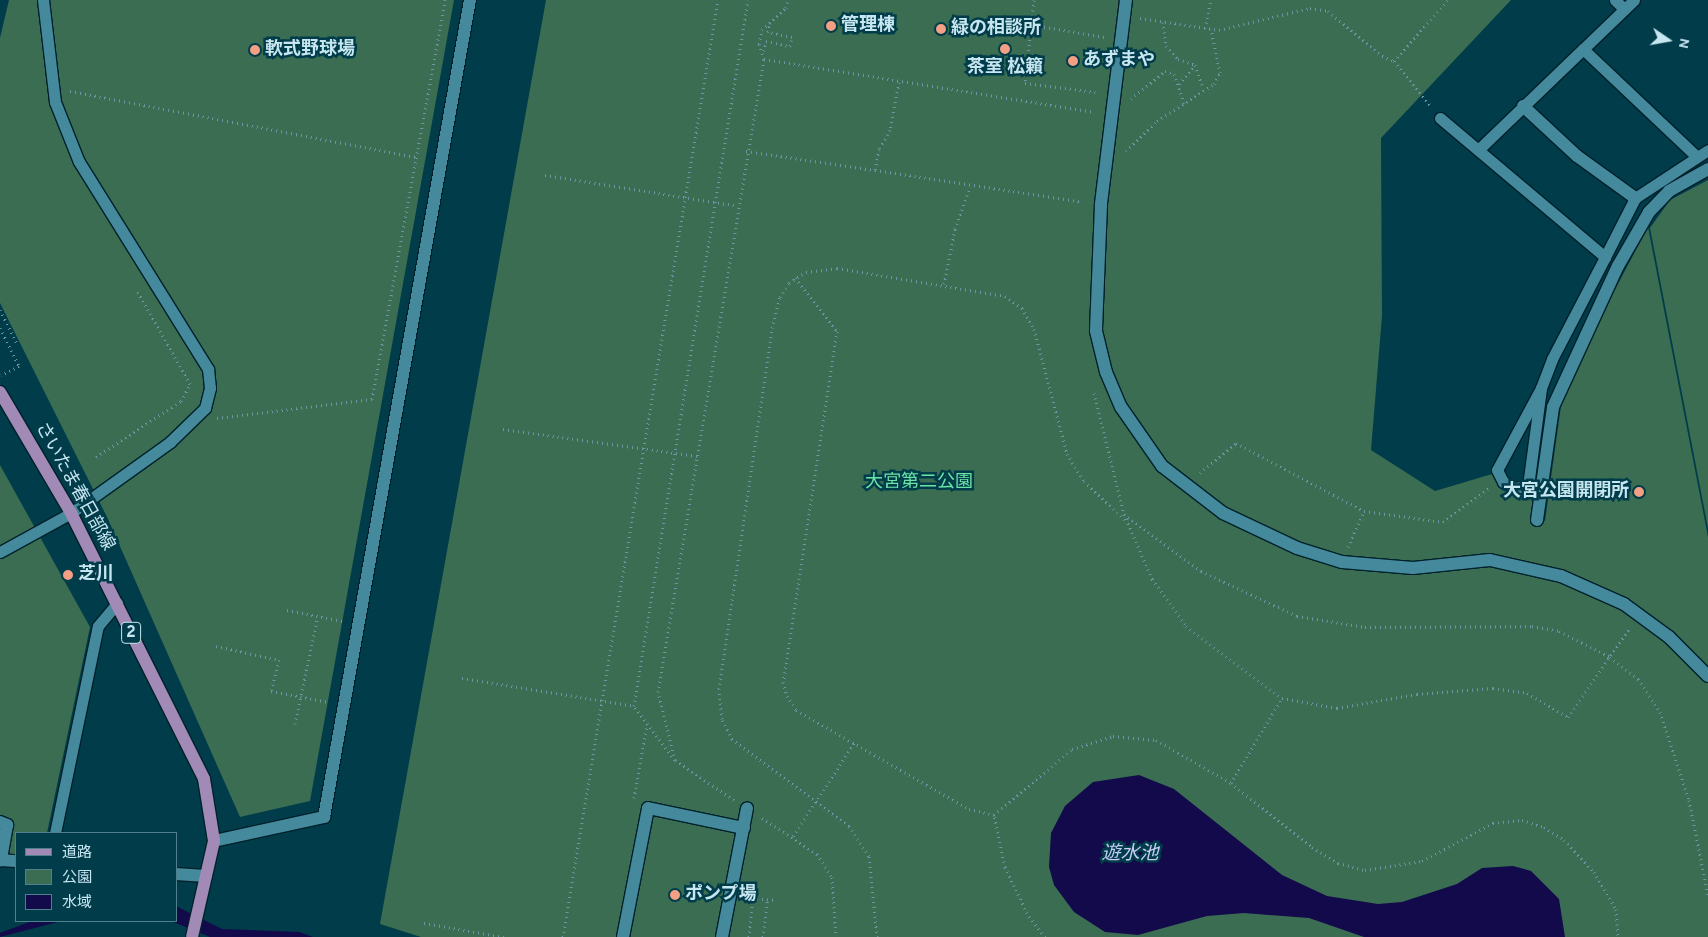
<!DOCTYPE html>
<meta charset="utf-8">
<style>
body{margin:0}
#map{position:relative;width:1708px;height:937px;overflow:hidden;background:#013c4a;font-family:Overpass,"Noto Sans JP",sans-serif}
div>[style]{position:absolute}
.green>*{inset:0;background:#3a6d51}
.water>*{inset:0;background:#130a4b}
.path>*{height:3px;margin-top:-1.5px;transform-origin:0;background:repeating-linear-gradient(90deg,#6b98a4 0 1px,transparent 0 5px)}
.roads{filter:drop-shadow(1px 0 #00212b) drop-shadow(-1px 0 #00212b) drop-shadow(0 1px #00212b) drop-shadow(0 -1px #00212b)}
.lane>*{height:11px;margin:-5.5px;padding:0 5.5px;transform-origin:5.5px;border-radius:5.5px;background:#45899c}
.street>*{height:12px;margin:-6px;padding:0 6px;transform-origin:6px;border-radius:6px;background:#45899c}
.primary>*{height:12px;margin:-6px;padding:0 6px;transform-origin:6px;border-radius:6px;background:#a18bb6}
.dots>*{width:14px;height:14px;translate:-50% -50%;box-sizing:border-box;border:2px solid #013c4a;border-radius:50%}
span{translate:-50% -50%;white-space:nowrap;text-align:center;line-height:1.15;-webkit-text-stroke:5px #013c4a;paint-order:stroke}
.shield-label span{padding:1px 4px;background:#013c4a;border:1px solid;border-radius:4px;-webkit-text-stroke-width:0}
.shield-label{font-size:16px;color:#c6e6f0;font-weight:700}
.poi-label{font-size:18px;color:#c6e6f0;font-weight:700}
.left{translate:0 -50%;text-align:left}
.right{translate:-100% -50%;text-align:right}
.park-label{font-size:18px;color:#6be3a5}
.street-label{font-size:18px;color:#c6e6f0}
.water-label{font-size:19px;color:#c5cbf3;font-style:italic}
.legend{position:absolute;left:15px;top:832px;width:162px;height:90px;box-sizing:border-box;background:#013c4a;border:1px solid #50808c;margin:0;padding:6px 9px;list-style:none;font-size:15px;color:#c6e6f0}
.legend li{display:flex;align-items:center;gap:10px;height:25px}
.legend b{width:25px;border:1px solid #50808c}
.north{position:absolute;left:1643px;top:15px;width:50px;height:50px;-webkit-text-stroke:4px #013c4a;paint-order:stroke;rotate:102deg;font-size:14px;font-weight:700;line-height:20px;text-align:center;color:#c6e6f0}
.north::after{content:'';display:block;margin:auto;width:18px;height:22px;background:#c6e6f0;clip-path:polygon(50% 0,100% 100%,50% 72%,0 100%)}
</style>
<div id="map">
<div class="green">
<div style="clip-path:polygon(9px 0,454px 0,310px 801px,240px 817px,107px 517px,0 303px,0 38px)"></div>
<div style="clip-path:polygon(546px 0,1511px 0,1381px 138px,1382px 316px,1371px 450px,1435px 491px,1492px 474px,1506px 491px,1520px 494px,1535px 488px,1531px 519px,1545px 521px,1561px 406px,1580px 356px,1648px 227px,1708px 537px,1708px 937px,421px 937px,380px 924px)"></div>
<div style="clip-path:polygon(1708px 180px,1708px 528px,1650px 228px,1670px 200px)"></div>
<div style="clip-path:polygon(0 465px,90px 627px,47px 833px,16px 833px,16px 855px,0 855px)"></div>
</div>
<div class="water">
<div style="clip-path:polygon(1139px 775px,1174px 789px,1282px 875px,1327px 896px,1378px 904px,1402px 902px,1457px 884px,1482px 868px,1513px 866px,1531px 871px,1559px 899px,1565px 937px,1364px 937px,1309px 918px,1244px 913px,1207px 916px,1138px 935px,1105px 932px,1074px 912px,1054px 885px,1049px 867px,1051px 833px,1065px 806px,1093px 782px)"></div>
<div style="clip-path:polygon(176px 906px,222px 929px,299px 932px,313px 937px,210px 937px,171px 921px,176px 921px)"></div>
<div style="clip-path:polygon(32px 921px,62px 921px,0 937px,0 933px)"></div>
</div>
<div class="path">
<div style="left:1034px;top:0;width:83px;rotate:96.2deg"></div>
<div style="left:1025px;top:83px;width:71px;rotate:7.3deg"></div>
<div style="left:1140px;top:18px;width:80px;rotate:8.6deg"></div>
<div style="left:1219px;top:30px;width:94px;rotate:-13.6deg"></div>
<div style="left:1310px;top:8px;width:18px;rotate:9deg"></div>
<div style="left:1328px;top:11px;width:70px;rotate:39.8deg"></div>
<div style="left:1382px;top:56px;width:13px;rotate:23deg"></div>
<div style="left:1394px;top:61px;width:81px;rotate:-48.5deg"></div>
<div style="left:1163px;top:22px;width:24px;rotate:83deg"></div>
<div style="left:1166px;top:46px;width:18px;rotate:47deg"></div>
<div style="left:1178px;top:59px;width:18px;rotate:19deg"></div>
<div style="left:1195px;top:65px;width:21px;rotate:71deg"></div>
<div style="left:1034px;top:25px;width:71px;rotate:9.7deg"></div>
<div style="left:1205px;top:28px;width:29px;rotate:-78deg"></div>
<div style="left:764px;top:51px;width:10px;rotate:-79deg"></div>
<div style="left:766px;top:41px;width:25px;rotate:12deg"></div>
<div style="left:790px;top:46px;width:9px;rotate:-77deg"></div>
<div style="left:792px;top:37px;width:25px;rotate:-168deg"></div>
<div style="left:768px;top:32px;width:10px;rotate:-79deg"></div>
<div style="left:764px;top:59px;width:16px;rotate:-108deg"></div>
<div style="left:759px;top:44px;width:14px;rotate:-78deg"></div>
<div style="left:762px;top:30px;width:33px;rotate:-43deg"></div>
<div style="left:786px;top:8px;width:8px;rotate:-76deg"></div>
<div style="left:1394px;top:61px;width:57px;rotate:50.7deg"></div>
<div style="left:899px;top:82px;width:49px;rotate:100.6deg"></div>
<div style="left:890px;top:130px;width:22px;rotate:120deg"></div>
<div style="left:879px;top:149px;width:21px;rotate:101deg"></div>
<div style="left:875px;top:170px;width:210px;rotate:8.7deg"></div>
<div style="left:1179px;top:84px;width:25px;rotate:-50deg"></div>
<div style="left:70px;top:91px;width:352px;rotate:10.8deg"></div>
<div style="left:1131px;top:99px;width:44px;rotate:-39.5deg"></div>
<div style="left:1165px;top:71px;width:9px;rotate:18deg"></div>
<div style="left:1174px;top:74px;width:31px;rotate:71deg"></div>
<div style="left:746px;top:151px;width:130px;rotate:8.4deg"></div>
<div style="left:1126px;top:151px;width:43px;rotate:-44.1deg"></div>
<div style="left:1157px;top:121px;width:68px;rotate:-33deg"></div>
<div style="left:1214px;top:84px;width:13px;rotate:-61deg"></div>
<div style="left:1220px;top:73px;width:45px;rotate:-101.6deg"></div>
<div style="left:545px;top:175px;width:195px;rotate:9.1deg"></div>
<div style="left:795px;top:278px;width:68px;rotate:51.6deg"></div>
<div style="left:837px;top:331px;width:355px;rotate:98.7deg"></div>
<div style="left:783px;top:682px;width:15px;rotate:74deg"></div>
<div style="left:787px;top:696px;width:17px;rotate:57deg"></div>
<div style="left:796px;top:710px;width:199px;rotate:29.8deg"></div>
<div style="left:969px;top:809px;width:26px;rotate:13deg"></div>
<div style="left:944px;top:284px;width:56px;rotate:-78.7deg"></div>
<div style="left:955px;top:229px;width:45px;rotate:-70.3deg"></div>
<div style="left:0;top:310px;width:36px;rotate:63deg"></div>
<div style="left:0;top:328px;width:42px;rotate:63.4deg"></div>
<div style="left:19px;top:366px;width:20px;rotate:153deg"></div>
<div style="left:1094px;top:393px;width:125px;rotate:76.1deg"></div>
<div style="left:1124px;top:514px;width:71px;rotate:66.7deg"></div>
<div style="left:1152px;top:579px;width:58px;rotate:54.1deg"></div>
<div style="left:1186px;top:626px;width:120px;rotate:36.9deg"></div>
<div style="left:1282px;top:698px;width:56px;rotate:10.3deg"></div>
<div style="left:1337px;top:708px;width:81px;rotate:-9.9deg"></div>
<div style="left:1417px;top:694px;width:76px;rotate:-4.5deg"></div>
<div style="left:1493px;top:688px;width:34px;rotate:8deg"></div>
<div style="left:1527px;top:693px;width:48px;rotate:30.3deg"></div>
<div style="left:1568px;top:717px;width:107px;rotate:-55.3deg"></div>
<div style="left:217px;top:418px;width:156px;rotate:-7deg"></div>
<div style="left:372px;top:399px;width:406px;rotate:-79.6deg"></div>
<div style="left:503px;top:429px;width:196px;rotate:7.9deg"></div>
<div style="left:96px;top:457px;width:102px;rotate:-33.4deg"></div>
<div style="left:181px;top:401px;width:19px;rotate:-62deg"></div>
<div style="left:190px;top:384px;width:106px;rotate:-119.5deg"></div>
<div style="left:1200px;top:473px;width:47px;rotate:-39.8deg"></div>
<div style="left:1236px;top:443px;width:145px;rotate:28deg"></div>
<div style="left:1124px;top:514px;width:96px;rotate:36.5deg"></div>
<div style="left:1201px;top:571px;width:106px;rotate:25.1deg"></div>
<div style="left:1297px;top:616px;width:69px;rotate:9.2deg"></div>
<div style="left:1365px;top:627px;width:167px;rotate:-0.3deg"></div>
<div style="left:1532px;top:626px;width:27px;rotate:10deg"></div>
<div style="left:1559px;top:631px;width:57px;rotate:27deg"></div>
<div style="left:1610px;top:657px;width:36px;rotate:38deg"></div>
<div style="left:1638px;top:679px;width:40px;rotate:56deg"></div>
<div style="left:1660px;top:712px;width:93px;rotate:71.8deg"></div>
<div style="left:1689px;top:800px;width:97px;rotate:78.7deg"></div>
<div style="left:1348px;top:547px;width:39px;rotate:-66deg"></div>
<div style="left:1364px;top:511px;width:80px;rotate:7.9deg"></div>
<div style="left:1443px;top:522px;width:57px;rotate:-36.5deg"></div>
<div style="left:287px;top:610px;width:57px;rotate:11.1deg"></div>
<div style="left:216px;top:646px;width:65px;rotate:12.5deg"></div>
<div style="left:279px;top:660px;width:32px;rotate:104deg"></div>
<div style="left:271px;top:691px;width:59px;rotate:10.7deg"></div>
<div style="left:462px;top:678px;width:174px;rotate:9.2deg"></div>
<div style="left:295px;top:724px;width:110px;rotate:-78deg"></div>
<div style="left:675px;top:760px;width:70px;rotate:-104deg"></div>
<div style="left:658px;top:692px;width:642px;rotate:-80.49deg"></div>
<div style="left:764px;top:59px;width:335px;rotate:9.1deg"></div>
<div style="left:1231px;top:783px;width:99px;rotate:-59deg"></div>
<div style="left:634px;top:798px;width:74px;rotate:-79.9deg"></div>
<div style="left:734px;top:800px;width:71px;rotate:-145.9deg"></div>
<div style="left:675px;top:760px;width:68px;rotate:-127.2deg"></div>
<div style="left:634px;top:706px;width:715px;rotate:-80.83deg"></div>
<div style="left:762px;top:818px;width:66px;rotate:33.2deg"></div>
<div style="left:817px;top:854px;width:27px;rotate:57deg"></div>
<div style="left:832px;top:877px;width:60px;rotate:86.2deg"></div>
<div style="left:793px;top:836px;width:113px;rotate:-56.6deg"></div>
<div style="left:752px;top:898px;width:23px;rotate:5deg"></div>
<div style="left:424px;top:923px;width:81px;rotate:9.9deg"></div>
<div style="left:563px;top:937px;width:950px;rotate:-80.61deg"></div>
<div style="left:749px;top:937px;width:52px;rotate:-84.5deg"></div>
<div style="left:763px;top:937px;width:38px;rotate:-83deg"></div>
<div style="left:877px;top:937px;width:81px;rotate:-95.6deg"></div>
<div style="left:869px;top:856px;width:36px;rotate:-124deg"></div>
<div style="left:849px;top:826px;width:146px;rotate:-143.4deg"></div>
<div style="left:732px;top:739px;width:22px;rotate:-117deg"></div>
<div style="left:722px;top:719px;width:30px;rotate:-96deg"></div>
<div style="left:719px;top:689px;width:365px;rotate:-81.6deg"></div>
<div style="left:772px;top:328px;width:32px;rotate:-76deg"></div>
<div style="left:780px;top:297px;width:17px;rotate:-57deg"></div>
<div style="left:789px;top:283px;width:20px;rotate:-33deg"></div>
<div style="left:806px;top:272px;width:31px;rotate:-7deg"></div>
<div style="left:837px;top:268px;width:170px;rotate:9.5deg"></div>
<div style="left:1005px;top:296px;width:21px;rotate:35deg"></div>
<div style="left:1022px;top:308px;width:24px;rotate:60deg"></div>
<div style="left:1034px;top:329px;width:129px;rotate:75.2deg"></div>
<div style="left:1067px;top:454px;width:32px;rotate:58deg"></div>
<div style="left:1084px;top:481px;width:58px;rotate:43.6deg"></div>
<div style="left:1045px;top:937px;width:30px;rotate:-127deg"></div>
<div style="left:1027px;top:913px;width:51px;rotate:-115.6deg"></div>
<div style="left:1005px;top:867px;width:53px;rotate:-101.9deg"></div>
<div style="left:994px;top:815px;width:102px;rotate:-40.2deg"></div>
<div style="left:1072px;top:749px;width:43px;rotate:-17.6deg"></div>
<div style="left:1113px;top:736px;width:43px;rotate:5.3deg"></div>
<div style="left:1156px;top:740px;width:86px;rotate:29.8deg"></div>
<div style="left:1231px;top:783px;width:103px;rotate:38.3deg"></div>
<div style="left:1312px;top:847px;width:31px;rotate:32deg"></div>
<div style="left:1338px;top:863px;width:28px;rotate:15deg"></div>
<div style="left:1365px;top:870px;width:58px;rotate:-9deg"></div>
<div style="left:1422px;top:861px;width:81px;rotate:-28.2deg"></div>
<div style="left:1493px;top:823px;width:29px;rotate:-6deg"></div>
<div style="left:1522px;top:820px;width:23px;rotate:18deg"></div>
<div style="left:1544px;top:827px;width:24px;rotate:33deg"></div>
<div style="left:1564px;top:840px;width:44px;rotate:46.8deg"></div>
<div style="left:1594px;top:872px;width:43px;rotate:59.3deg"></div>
<div style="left:1616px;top:909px;width:28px;rotate:86deg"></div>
</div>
<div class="roads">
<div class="lane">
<div style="left:1615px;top:0;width:13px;rotate:45deg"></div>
<div style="left:1634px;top:0;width:71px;rotate:136.1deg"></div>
<div style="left:1583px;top:49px;width:156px;rotate:43.4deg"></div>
<div style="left:1440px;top:118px;width:216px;rotate:40.1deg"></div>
<div style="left:1605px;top:257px;width:66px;rotate:-63deg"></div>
<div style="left:1635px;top:198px;width:87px;rotate:-33.3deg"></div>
<div style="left:1478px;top:150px;width:146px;rotate:-43.9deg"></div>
<div style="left:1541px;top:388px;width:93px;rotate:118.2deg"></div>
<div style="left:1497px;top:470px;width:13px;rotate:63deg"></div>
<div style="left:1503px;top:482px;width:13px;rotate:27deg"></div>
<div style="left:1515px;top:488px;width:13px;rotate:-9deg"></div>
<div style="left:1528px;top:486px;width:99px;rotate:-82.4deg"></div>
<div style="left:1541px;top:388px;width:31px;rotate:-69deg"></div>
<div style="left:1552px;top:359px;width:115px;rotate:-62.5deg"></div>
<div style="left:0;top:552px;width:81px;rotate:-28.8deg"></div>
<div style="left:71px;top:513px;width:122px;rotate:-35.6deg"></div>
<div style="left:170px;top:442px;width:49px;rotate:-44.2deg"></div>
<div style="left:205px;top:408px;width:21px;rotate:-76deg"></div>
<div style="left:210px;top:388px;width:19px;rotate:-96deg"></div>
<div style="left:208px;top:369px;width:244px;rotate:-121.9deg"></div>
<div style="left:79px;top:162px;width:65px;rotate:-111.8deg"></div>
<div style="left:55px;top:102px;width:103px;rotate:-96.7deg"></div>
<div style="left:55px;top:833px;width:211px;rotate:-78.3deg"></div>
<div style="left:98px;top:626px;width:30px;rotate:-50deg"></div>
</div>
<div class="street">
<div style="left:1126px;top:0;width:207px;rotate:97deg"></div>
<div style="left:1101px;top:205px;width:126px;rotate:92.3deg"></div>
<div style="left:1096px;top:331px;width:42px;rotate:76.3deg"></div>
<div style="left:1106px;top:372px;width:38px;rotate:67deg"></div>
<div style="left:1121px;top:407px;width:72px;rotate:55.2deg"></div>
<div style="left:1162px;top:466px;width:77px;rotate:37.6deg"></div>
<div style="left:1223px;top:513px;width:82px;rotate:25.3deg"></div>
<div style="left:1297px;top:548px;width:47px;rotate:17.3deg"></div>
<div style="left:1342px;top:562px;width:71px;rotate:4.8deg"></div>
<div style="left:1413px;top:568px;width:77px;rotate:-5.9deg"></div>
<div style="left:1490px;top:560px;width:73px;rotate:12.7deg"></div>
<div style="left:1561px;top:576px;width:69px;rotate:24deg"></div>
<div style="left:1624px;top:604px;width:56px;rotate:36.3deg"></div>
<div style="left:1669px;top:637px;width:55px;rotate:45deg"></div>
<div style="left:1523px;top:106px;width:74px;rotate:42.8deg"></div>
<div style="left:1577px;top:156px;width:72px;rotate:35.9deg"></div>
<div style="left:1537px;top:520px;width:114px;rotate:-81.9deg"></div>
<div style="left:1553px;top:407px;width:155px;rotate:-65.3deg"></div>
<div style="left:1618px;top:266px;width:62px;rotate:-60.1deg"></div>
<div style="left:1649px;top:212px;width:29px;rotate:-46deg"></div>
<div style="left:1669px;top:191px;width:45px;rotate:-29.4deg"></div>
<div style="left:0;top:822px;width:8px;rotate:23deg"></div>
<div style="left:7px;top:825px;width:36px;rotate:100deg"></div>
<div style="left:214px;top:841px;width:113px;rotate:-12.3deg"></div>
<div style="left:324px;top:817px;width:830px;rotate:-79.87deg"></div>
<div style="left:0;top:860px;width:16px;rotate:4deg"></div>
<div style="left:176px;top:874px;width:30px;rotate:4deg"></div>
<div style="left:623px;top:937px;width:131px;rotate:-79deg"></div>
<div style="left:648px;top:808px;width:98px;rotate:11.8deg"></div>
<div style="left:722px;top:937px;width:131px;rotate:-79deg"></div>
</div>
<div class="primary">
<div style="left:0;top:392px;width:140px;rotate:59.6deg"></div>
<div style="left:71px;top:513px;width:297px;rotate:63.4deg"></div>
<div style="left:204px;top:779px;width:63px;rotate:80.8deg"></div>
<div style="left:214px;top:841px;width:98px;rotate:102.9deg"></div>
</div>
</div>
<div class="dots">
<div style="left:831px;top:26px;background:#f39f84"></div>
<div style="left:941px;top:29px;background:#f39f84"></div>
<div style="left:1005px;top:49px;background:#f39f84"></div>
<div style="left:255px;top:50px;background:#f39f84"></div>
<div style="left:1073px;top:61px;background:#f39f84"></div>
<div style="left:1639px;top:492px;background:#f39f84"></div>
<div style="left:68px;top:575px;background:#f39f84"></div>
<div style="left:675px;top:895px;background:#f39f84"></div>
</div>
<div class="shield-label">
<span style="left:131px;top:633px">2</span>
</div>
<div class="poi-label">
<span class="left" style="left:841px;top:26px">管理棟</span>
<span class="left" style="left:951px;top:29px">緑の相談所</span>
<span class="left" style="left:265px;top:50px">軟式野球場</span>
<span class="left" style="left:1083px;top:61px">あずまや</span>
<span style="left:1005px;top:68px">茶室 松籟</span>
<span class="right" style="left:1629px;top:492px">大宮公園開閉所</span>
<span class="left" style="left:78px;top:575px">芝川</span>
<span class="left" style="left:685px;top:895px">ポンプ場</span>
</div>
<div class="park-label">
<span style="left:919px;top:483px">大宮第二公園</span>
</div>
<div class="street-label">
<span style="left:74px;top:487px;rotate:61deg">さいたま春日部線</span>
</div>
<div class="water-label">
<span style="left:1130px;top:855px">遊水池</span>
</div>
<ul class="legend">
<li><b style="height:6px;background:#a18bb6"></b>道路</li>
<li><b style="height:14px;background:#3a6d51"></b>公園</li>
<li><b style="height:14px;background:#130a4b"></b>水域</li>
</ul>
<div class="north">N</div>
</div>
